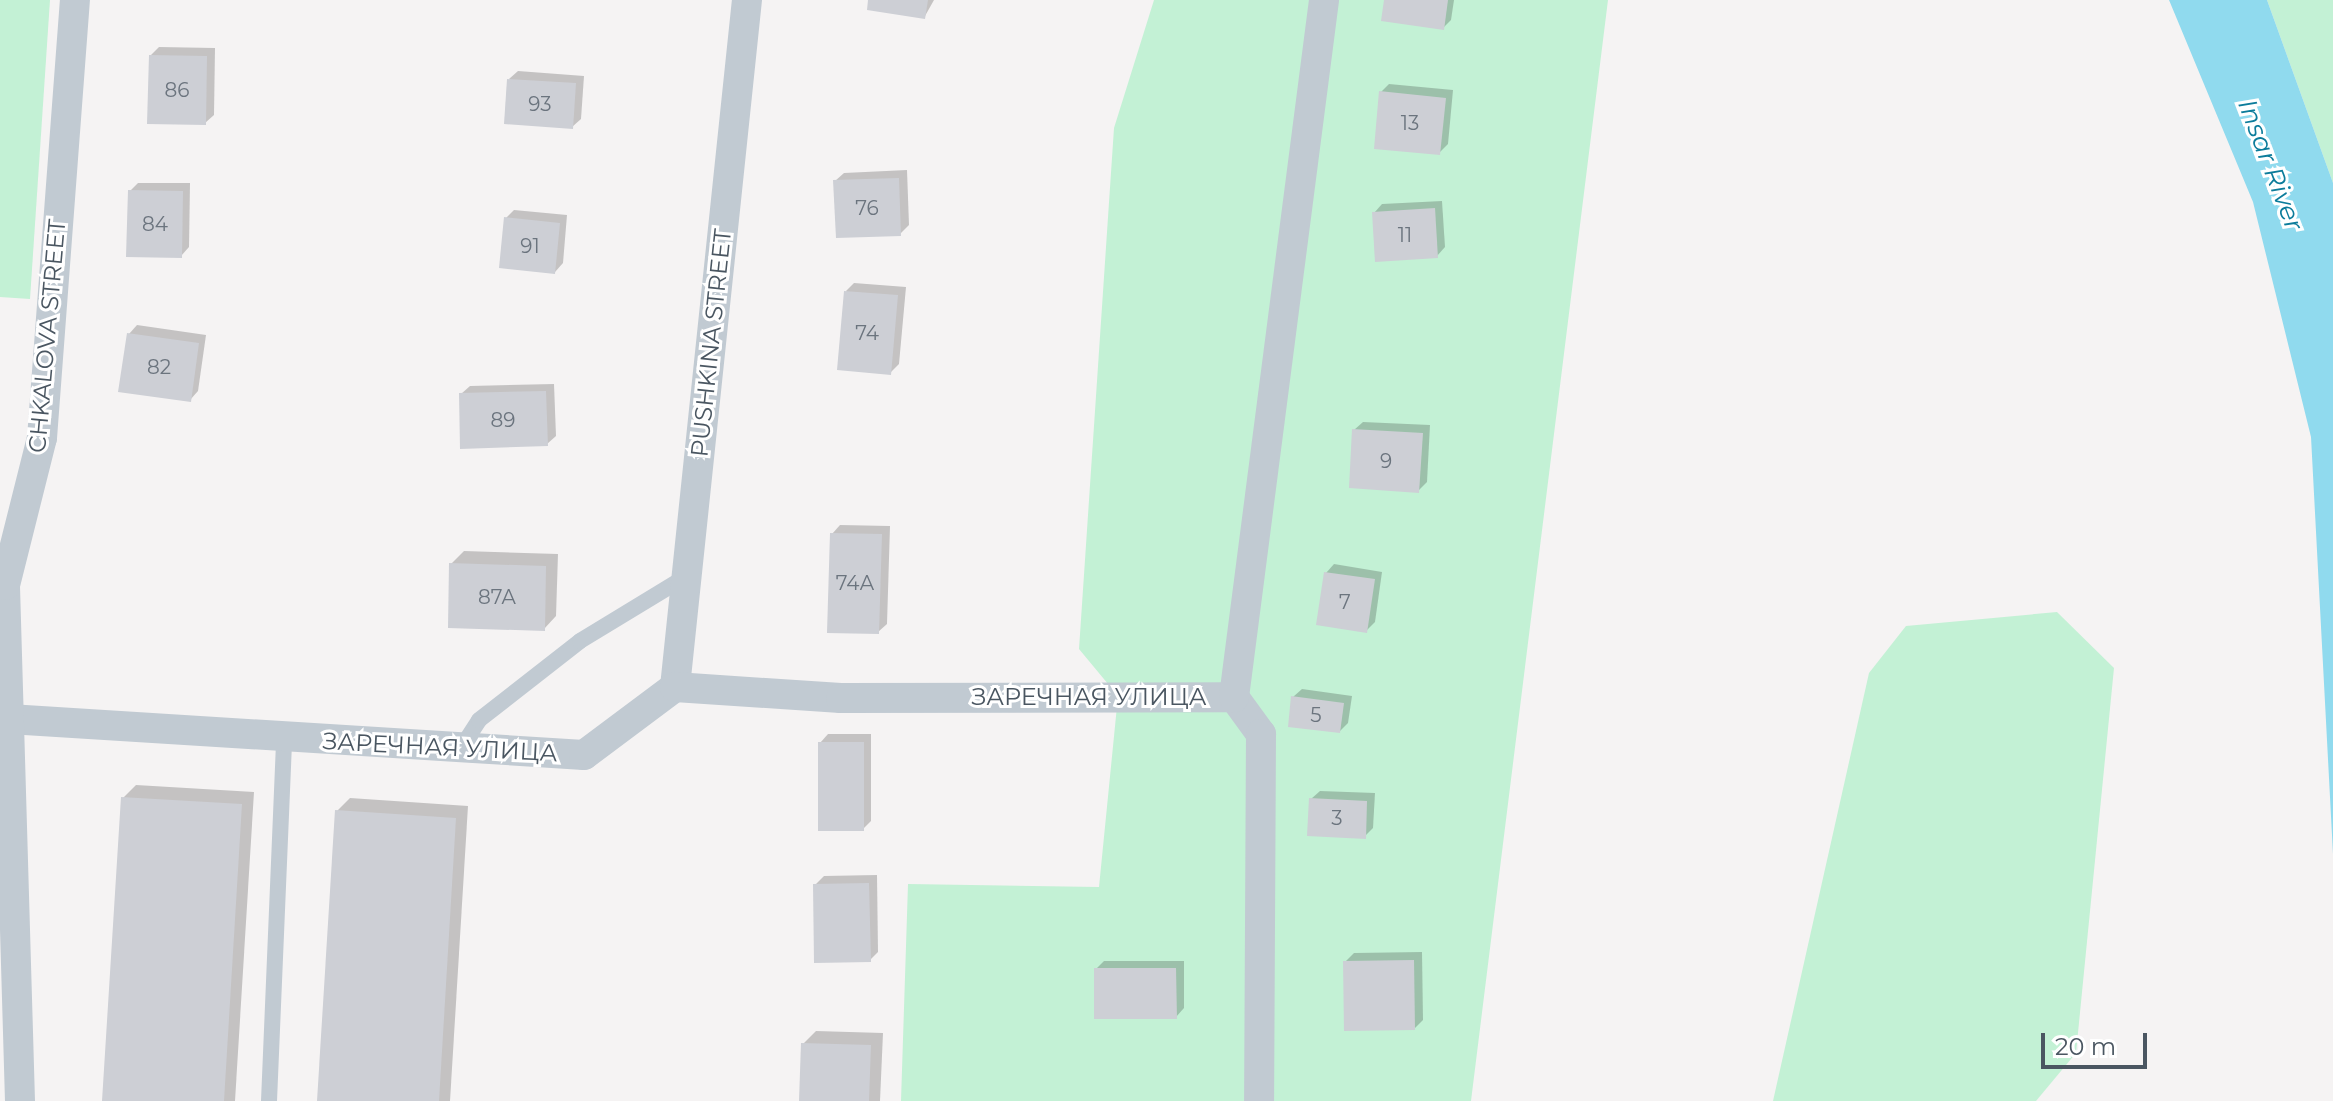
<!DOCTYPE html>
<meta charset="utf-8">
<style>
body{margin:0}
#map{position:relative;width:2333px;height:1101px;overflow:hidden;background:#f5f3f3;font-family:Montserrat,sans-serif}
div>[style]{position:absolute}
.green>*{inset:0;background:#c3f1d5}
.water>*{inset:0;background:#90daee}
.shadow>*{inset:0;background:#0003}
.building>*{inset:0;background:#cdcfd5}
.lane>*{height:16px;margin:-8px;padding:0 8px;transform-origin:8px;border-radius:8px;background:#c1cad2}
.street>*{height:30px;margin:-15px;padding:0 15px;transform-origin:15px;border-radius:15px;background:#c1cad2}
span{translate:-50% -50%;white-space:nowrap;text-align:center;line-height:1.15;-webkit-text-stroke:6px #fff;paint-order:stroke}
.number-label{font-size:20px;color:#6b747e}
.number-label span{-webkit-text-stroke-width:0}
.street-label{font-size:24px;color:#4a5661}
.water-label{font-size:26px;color:#0c7c9b;font-style:italic}
.scale{position:absolute;left:2041px;top:1033px;width:106px;height:36px;box-sizing:border-box;border:4px solid #4a5661;border-top:0;padding-left:10px;font-size:24px;line-height:28px;white-space:nowrap;color:#4a5661;-webkit-text-stroke:6px #fff;paint-order:stroke}
</style>
<div id="map">
<div class="green">
<div style="clip-path:polygon(0 0,50px 0,30px 299px,0 297px)"></div>
<div style="clip-path:polygon(1154px 0,1608px 0,1471px 1101px,901px 1101px,908px 884px,1099px 887px,1118px 696px,1079px 649px,1114px 128px)"></div>
<div style="clip-path:polygon(2267px 0,2333px 0,2333px 183px)"></div>
<div style="clip-path:polygon(2057px 612px,2114px 668px,2076px 1053px,2036px 1101px,1773px 1101px,1869px 673px,1906px 626px)"></div>
</div>
<div class="water">
<div style="clip-path:polygon(2169px 0,2267px 0,2333px 183px,2333px 854px,2311px 437px,2253px 202px)"></div>
</div>
<div class="shadow">
<div style="clip-path:polygon(870px 0,934px 0,925px 16px)"></div>
<div style="clip-path:polygon(1386px 0,1454px 0,1451px 20px,1443px 28px)"></div>
<div style="clip-path:polygon(159px 47px,215px 48px,214px 115px,205px 123px,150px 56px)"></div>
<div style="clip-path:polygon(518px 71px,584px 76px,581px 119px,572px 127px,509px 79px)"></div>
<div style="clip-path:polygon(1389px 84px,1453px 90px,1448px 144px,1439px 153px,1381px 92px)"></div>
<div style="clip-path:polygon(907px 170px,909px 225px,900px 234px,835px 181px,844px 173px)"></div>
<div style="clip-path:polygon(138px 183px,190px 183px,189px 247px,181px 256px,130px 191px)"></div>
<div style="clip-path:polygon(1442px 201px,1445px 247px,1437px 256px,1374px 213px,1382px 204px)"></div>
<div style="clip-path:polygon(514px 210px,567px 215px,563px 263px,555px 272px,506px 218px)"></div>
<div style="clip-path:polygon(854px 283px,906px 287px,899px 364px,890px 373px,846px 291px)"></div>
<div style="clip-path:polygon(137px 325px,206px 335px,198px 391px,190px 400px,129px 334px)"></div>
<div style="clip-path:polygon(554px 384px,556px 436px,547px 444px,461px 394px,470px 386px)"></div>
<div style="clip-path:polygon(1363px 422px,1430px 425px,1427px 482px,1418px 491px,1354px 430px)"></div>
<div style="clip-path:polygon(840px 525px,890px 526px,887px 624px,878px 632px,832px 534px)"></div>
<div style="clip-path:polygon(464px 551px,558px 554px,556px 616px,544px 629px,451px 564px)"></div>
<div style="clip-path:polygon(1334px 564px,1382px 572px,1375px 622px,1366px 631px,1326px 573px)"></div>
<div style="clip-path:polygon(1302px 689px,1352px 696px,1348px 723px,1340px 731px,1293px 697px)"></div>
<div style="clip-path:polygon(828px 734px,871px 734px,871px 821px,863px 829px,820px 743px)"></div>
<div style="clip-path:polygon(136px 785px,254px 792px,235px 1101px,104px 1101px,123px 798px)"></div>
<div style="clip-path:polygon(1320px 791px,1375px 793px,1373px 828px,1365px 836px,1311px 799px)"></div>
<div style="clip-path:polygon(350px 798px,468px 806px,450px 1101px,319px 1101px,337px 811px)"></div>
<div style="clip-path:polygon(877px 875px,878px 952px,870px 960px,815px 885px,824px 876px)"></div>
<div style="clip-path:polygon(1422px 952px,1423px 1020px,1415px 1028px,1345px 962px,1354px 953px)"></div>
<div style="clip-path:polygon(1104px 961px,1184px 961px,1184px 1008px,1176px 1017px,1096px 969px)"></div>
<div style="clip-path:polygon(816px 1031px,883px 1033px,880px 1101px,801px 1101px,803px 1044px)"></div>
</div>
<div class="building">
<div style="clip-path:polygon(868px 0,928px 0,925px 19px,867px 10px)"></div>
<div style="clip-path:polygon(1384px 0,1448px 0,1444px 30px,1381px 21px)"></div>
<div style="clip-path:polygon(149px 55px,207px 56px,206px 125px,147px 124px)"></div>
<div style="clip-path:polygon(507px 79px,576px 83px,573px 129px,504px 124px)"></div>
<div style="clip-path:polygon(1379px 91px,1446px 98px,1440px 155px,1374px 149px)"></div>
<div style="clip-path:polygon(899px 178px,901px 236px,836px 238px,833px 180px)"></div>
<div style="clip-path:polygon(128px 190px,183px 191px,182px 258px,126px 257px)"></div>
<div style="clip-path:polygon(1435px 208px,1438px 258px,1375px 262px,1372px 212px)"></div>
<div style="clip-path:polygon(504px 217px,560px 223px,555px 274px,499px 268px)"></div>
<div style="clip-path:polygon(844px 291px,898px 295px,891px 375px,837px 370px)"></div>
<div style="clip-path:polygon(127px 333px,199px 343px,191px 402px,118px 392px)"></div>
<div style="clip-path:polygon(546px 391px,548px 446px,460px 449px,459px 393px)"></div>
<div style="clip-path:polygon(1352px 429px,1423px 433px,1419px 493px,1349px 488px)"></div>
<div style="clip-path:polygon(830px 533px,882px 534px,879px 634px,827px 633px)"></div>
<div style="clip-path:polygon(449px 563px,546px 566px,545px 631px,448px 628px)"></div>
<div style="clip-path:polygon(1324px 572px,1375px 579px,1367px 633px,1316px 625px)"></div>
<div style="clip-path:polygon(1291px 696px,1344px 703px,1340px 733px,1288px 727px)"></div>
<div style="clip-path:polygon(818px 742px,864px 742px,864px 831px,818px 831px)"></div>
<div style="clip-path:polygon(121px 797px,242px 804px,224px 1101px,102px 1101px)"></div>
<div style="clip-path:polygon(1309px 798px,1367px 801px,1366px 839px,1307px 836px)"></div>
<div style="clip-path:polygon(335px 810px,456px 818px,439px 1101px,317px 1101px)"></div>
<div style="clip-path:polygon(869px 883px,871px 962px,814px 963px,813px 884px)"></div>
<div style="clip-path:polygon(1414px 960px,1415px 1030px,1344px 1031px,1343px 961px)"></div>
<div style="clip-path:polygon(1094px 968px,1176px 968px,1177px 1019px,1094px 1019px)"></div>
<div style="clip-path:polygon(801px 1043px,871px 1045px,869px 1101px,799px 1101px)"></div>
</div>
<div class="lane">
<div style="left:461px;top:748px;width:33px;rotate:-57deg"></div>
<div style="left:479px;top:720px;width:128px;rotate:-38deg"></div>
<div style="left:580px;top:641px;width:125px;rotate:-31.3deg"></div>
<div style="left:269px;top:1101px;width:362px;rotate:-87.6deg"></div>
</div>
<div class="street">
<div style="left:675px;top:687px;width:691px;rotate:-84.02deg"></div>
<div style="left:1234px;top:697px;width:46px;rotate:53.9deg"></div>
<div style="left:1261px;top:734px;width:367px;rotate:90.3deg"></div>
<div style="left:9px;top:719px;width:576px;rotate:3.58deg"></div>
<div style="left:584px;top:755px;width:114px;rotate:-36.8deg"></div>
<div style="left:675px;top:687px;width:166px;rotate:3.8deg"></div>
<div style="left:841px;top:698px;width:393px;rotate:-0.1deg"></div>
<div style="left:1234px;top:697px;width:703px;rotate:-82.64deg"></div>
<div style="left:20px;top:1101px;width:516px;rotate:-91.67deg"></div>
<div style="left:5px;top:585px;width:152px;rotate:-75.9deg"></div>
<div style="left:42px;top:438px;width:439px;rotate:-85.7deg"></div>
</div>
<div class="number-label">
<span style="left:177px;top:90px">86</span>
<span style="left:540px;top:104px">93</span>
<span style="left:1410px;top:123px">13</span>
<span style="left:867px;top:208px">76</span>
<span style="left:155px;top:224px">84</span>
<span style="left:1405px;top:235px">11</span>
<span style="left:530px;top:246px">91</span>
<span style="left:867px;top:333px">74</span>
<span style="left:159px;top:367px">82</span>
<span style="left:503px;top:420px">89</span>
<span style="left:1386px;top:461px">9</span>
<span style="left:855px;top:583px">74А</span>
<span style="left:497px;top:597px">87А</span>
<span style="left:1345px;top:602px">7</span>
<span style="left:1316px;top:715px">5</span>
<span style="left:1337px;top:818px">3</span>
</div>
<div class="street-label">
<span style="left:47px;top:336px;rotate:-85deg">CHKALOVA STREET</span>
<span style="left:711px;top:343px;rotate:-84deg">PUSHKINA STREET</span>
<span style="left:1089px;top:697px">ЗАРЕЧНАЯ УЛИЦА</span>
<span style="left:440px;top:747px;rotate:3deg">ЗАРЕЧНАЯ УЛИЦА</span>
</div>
<div class="water-label">
<span style="left:2270px;top:165px;rotate:69deg">Insar River</span>
</div>
<div class="scale">20 m</div>
</div>
